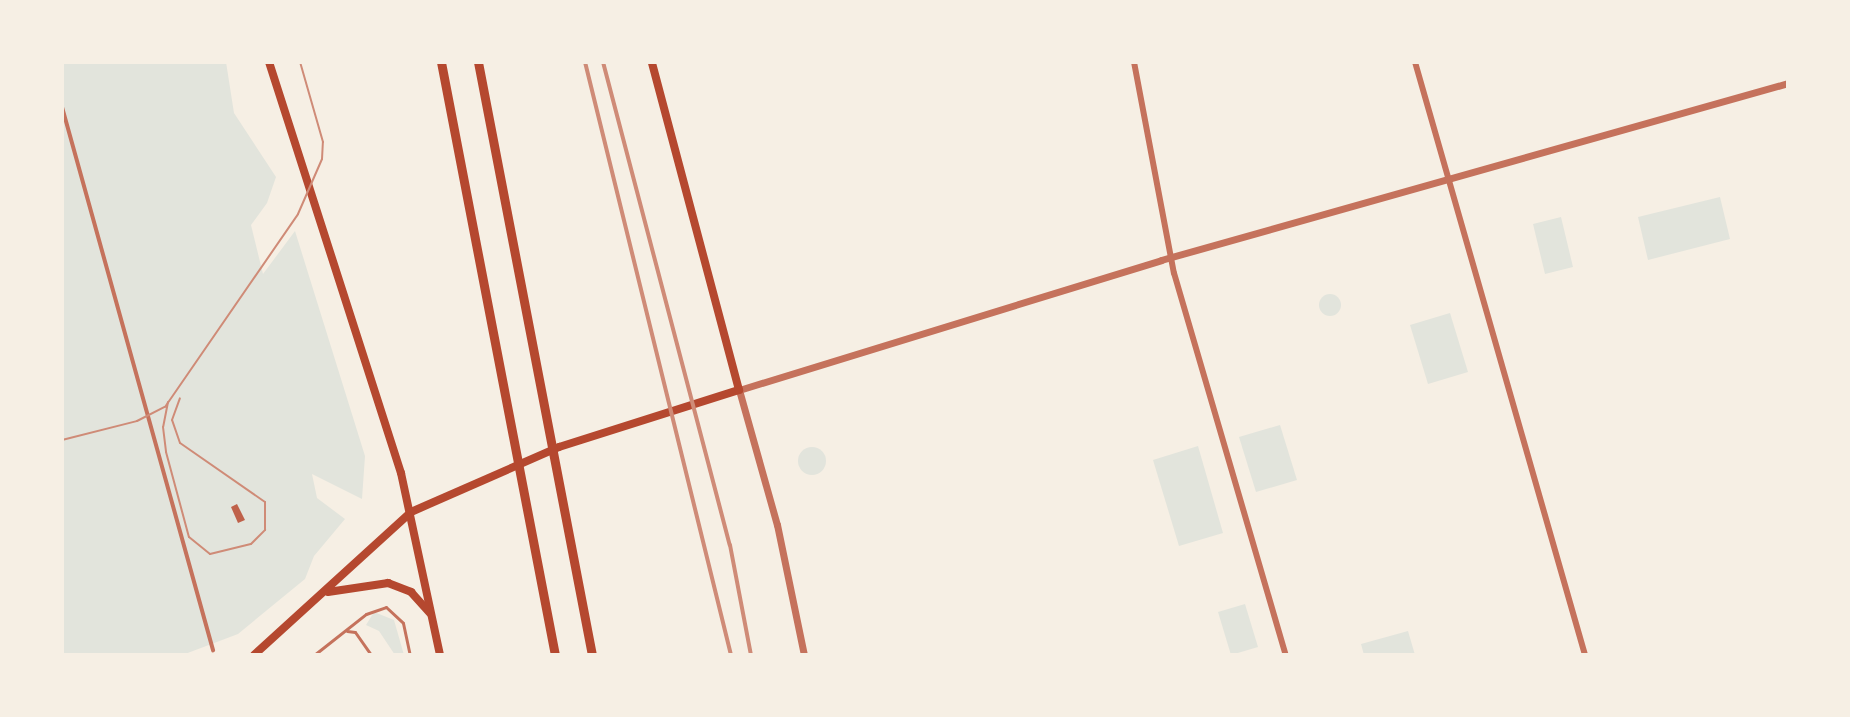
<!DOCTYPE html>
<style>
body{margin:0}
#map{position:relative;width:1850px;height:717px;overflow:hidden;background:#f6efe4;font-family:"Nunito Sans",sans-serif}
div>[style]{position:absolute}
.green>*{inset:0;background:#e2e4dc}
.round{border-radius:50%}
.building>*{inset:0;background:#bf614a}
.service>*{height:3px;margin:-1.5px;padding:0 1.5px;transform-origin:1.5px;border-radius:1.5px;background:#c5725c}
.pedestrian>*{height:4px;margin:-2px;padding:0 2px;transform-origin:2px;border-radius:2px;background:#c5725c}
.minor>*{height:6px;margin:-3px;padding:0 3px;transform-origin:3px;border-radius:3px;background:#c5725c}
.tertiary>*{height:7px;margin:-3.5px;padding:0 3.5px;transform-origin:3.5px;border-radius:3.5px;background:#c5725c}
.secondary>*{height:8px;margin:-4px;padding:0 4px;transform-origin:4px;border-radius:4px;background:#b5482f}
.primary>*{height:9px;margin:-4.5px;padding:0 4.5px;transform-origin:4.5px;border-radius:4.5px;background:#b5482f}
.tram>*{height:2px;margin:-1px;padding:0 1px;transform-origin:1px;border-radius:1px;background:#cf8b77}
.rail>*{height:4px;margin:-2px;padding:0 2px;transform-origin:2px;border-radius:2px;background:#cf8b77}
span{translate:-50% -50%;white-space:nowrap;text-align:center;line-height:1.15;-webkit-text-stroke:6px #f6efe4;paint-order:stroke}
.frame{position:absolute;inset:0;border:64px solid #f6efe4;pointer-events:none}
</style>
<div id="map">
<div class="green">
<div style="clip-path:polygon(62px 62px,226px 62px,234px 113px,276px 177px,267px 203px,251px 225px,263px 274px,295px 231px,365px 456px,362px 499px,312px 474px,317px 498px,345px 519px,314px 556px,305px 579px,238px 634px,185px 654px,62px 655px)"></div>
<div style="clip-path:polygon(1720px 197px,1730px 239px,1648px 260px,1638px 217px)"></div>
<div style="clip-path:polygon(1561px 217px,1573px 267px,1545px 274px,1533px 224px)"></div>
<div class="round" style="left:1319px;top:294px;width:22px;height:22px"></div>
<div style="clip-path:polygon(1450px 313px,1468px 372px,1428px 384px,1410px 325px)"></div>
<div style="clip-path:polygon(1280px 425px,1297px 480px,1256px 492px,1239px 437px)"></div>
<div style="clip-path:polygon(1198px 446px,1223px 533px,1179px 546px,1153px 460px)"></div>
<div class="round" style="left:798px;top:447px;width:28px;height:28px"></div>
<div style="clip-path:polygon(1245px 604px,1258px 647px,1231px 655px,1218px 612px)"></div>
<div style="clip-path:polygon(374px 612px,394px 620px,404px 655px,395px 655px,379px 631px,366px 625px)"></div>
<div style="clip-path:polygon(1408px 631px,1415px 655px,1364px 655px,1361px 644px)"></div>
</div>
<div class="building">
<div style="clip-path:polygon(237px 504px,245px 520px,238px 523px,231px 507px)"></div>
</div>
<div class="service">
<div style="left:347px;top:631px;width:8px;rotate:7deg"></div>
<div style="left:355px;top:632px;width:28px;rotate:55deg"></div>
<div style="left:314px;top:655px;width:66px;rotate:-38.3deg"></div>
<div style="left:366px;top:614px;width:21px;rotate:-19deg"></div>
<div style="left:386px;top:607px;width:23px;rotate:43deg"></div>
<div style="left:403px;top:623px;width:33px;rotate:78deg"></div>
</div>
<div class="pedestrian">
<div style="left:62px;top:107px;width:564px;rotate:74.46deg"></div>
</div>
<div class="minor">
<div style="left:1134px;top:62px;width:215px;rotate:79.3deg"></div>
<div style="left:1174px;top:273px;width:398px;rotate:73.7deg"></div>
<div style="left:1415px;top:62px;width:617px;rotate:74deg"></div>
</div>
<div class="tertiary">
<div style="left:804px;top:655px;width:133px;rotate:-101.7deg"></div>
<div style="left:777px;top:525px;width:140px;rotate:-105.7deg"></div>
<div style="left:739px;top:390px;width:442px;rotate:-17.1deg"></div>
<div style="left:1161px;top:260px;width:652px;rotate:-15.76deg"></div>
</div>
<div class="secondary">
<div style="left:269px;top:62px;width:432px;rotate:72.2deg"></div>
<div style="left:401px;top:473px;width:186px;rotate:77.9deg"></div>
<div style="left:328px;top:592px;width:61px;rotate:-8.5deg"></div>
<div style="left:388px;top:583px;width:25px;rotate:21deg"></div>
<div style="left:411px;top:592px;width:28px;rotate:48deg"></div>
<div style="left:254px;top:655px;width:212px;rotate:-42.3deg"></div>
<div style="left:411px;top:512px;width:162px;rotate:-23.7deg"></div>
<div style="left:559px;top:447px;width:189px;rotate:-17.6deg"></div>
<div style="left:739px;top:390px;width:339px;rotate:-104.9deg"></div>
</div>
<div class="primary">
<div style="left:441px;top:62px;width:604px;rotate:79.12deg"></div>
<div style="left:478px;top:62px;width:604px;rotate:79.12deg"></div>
</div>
<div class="tram">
<div style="left:168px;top:402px;width:25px;rotate:101deg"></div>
<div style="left:163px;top:427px;width:25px;rotate:83deg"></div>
<div style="left:166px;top:452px;width:88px;rotate:74.9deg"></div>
<div style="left:189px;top:537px;width:27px;rotate:39deg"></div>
<div style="left:210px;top:554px;width:42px;rotate:-13.7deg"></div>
<div style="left:251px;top:544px;width:20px;rotate:-45deg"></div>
<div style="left:265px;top:530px;width:28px;rotate:-90deg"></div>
<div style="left:265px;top:502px;width:103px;rotate:-145.2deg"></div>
<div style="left:180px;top:443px;width:24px;rotate:-109deg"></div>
<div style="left:172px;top:420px;width:23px;rotate:-70deg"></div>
<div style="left:62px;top:440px;width:77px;rotate:-14.2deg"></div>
<div style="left:137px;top:421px;width:31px;rotate:-27deg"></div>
<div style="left:165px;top:407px;width:234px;rotate:-55.4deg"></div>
<div style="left:298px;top:214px;width:60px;rotate:-66.4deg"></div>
<div style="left:322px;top:159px;width:17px;rotate:-87deg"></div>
<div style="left:323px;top:142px;width:83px;rotate:-106deg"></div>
</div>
<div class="rail">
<div style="left:585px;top:62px;width:611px;rotate:76.17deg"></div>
<div style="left:603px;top:62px;width:499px;rotate:75.3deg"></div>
<div style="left:730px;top:545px;width:112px;rotate:79.2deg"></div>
</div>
<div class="frame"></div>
</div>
